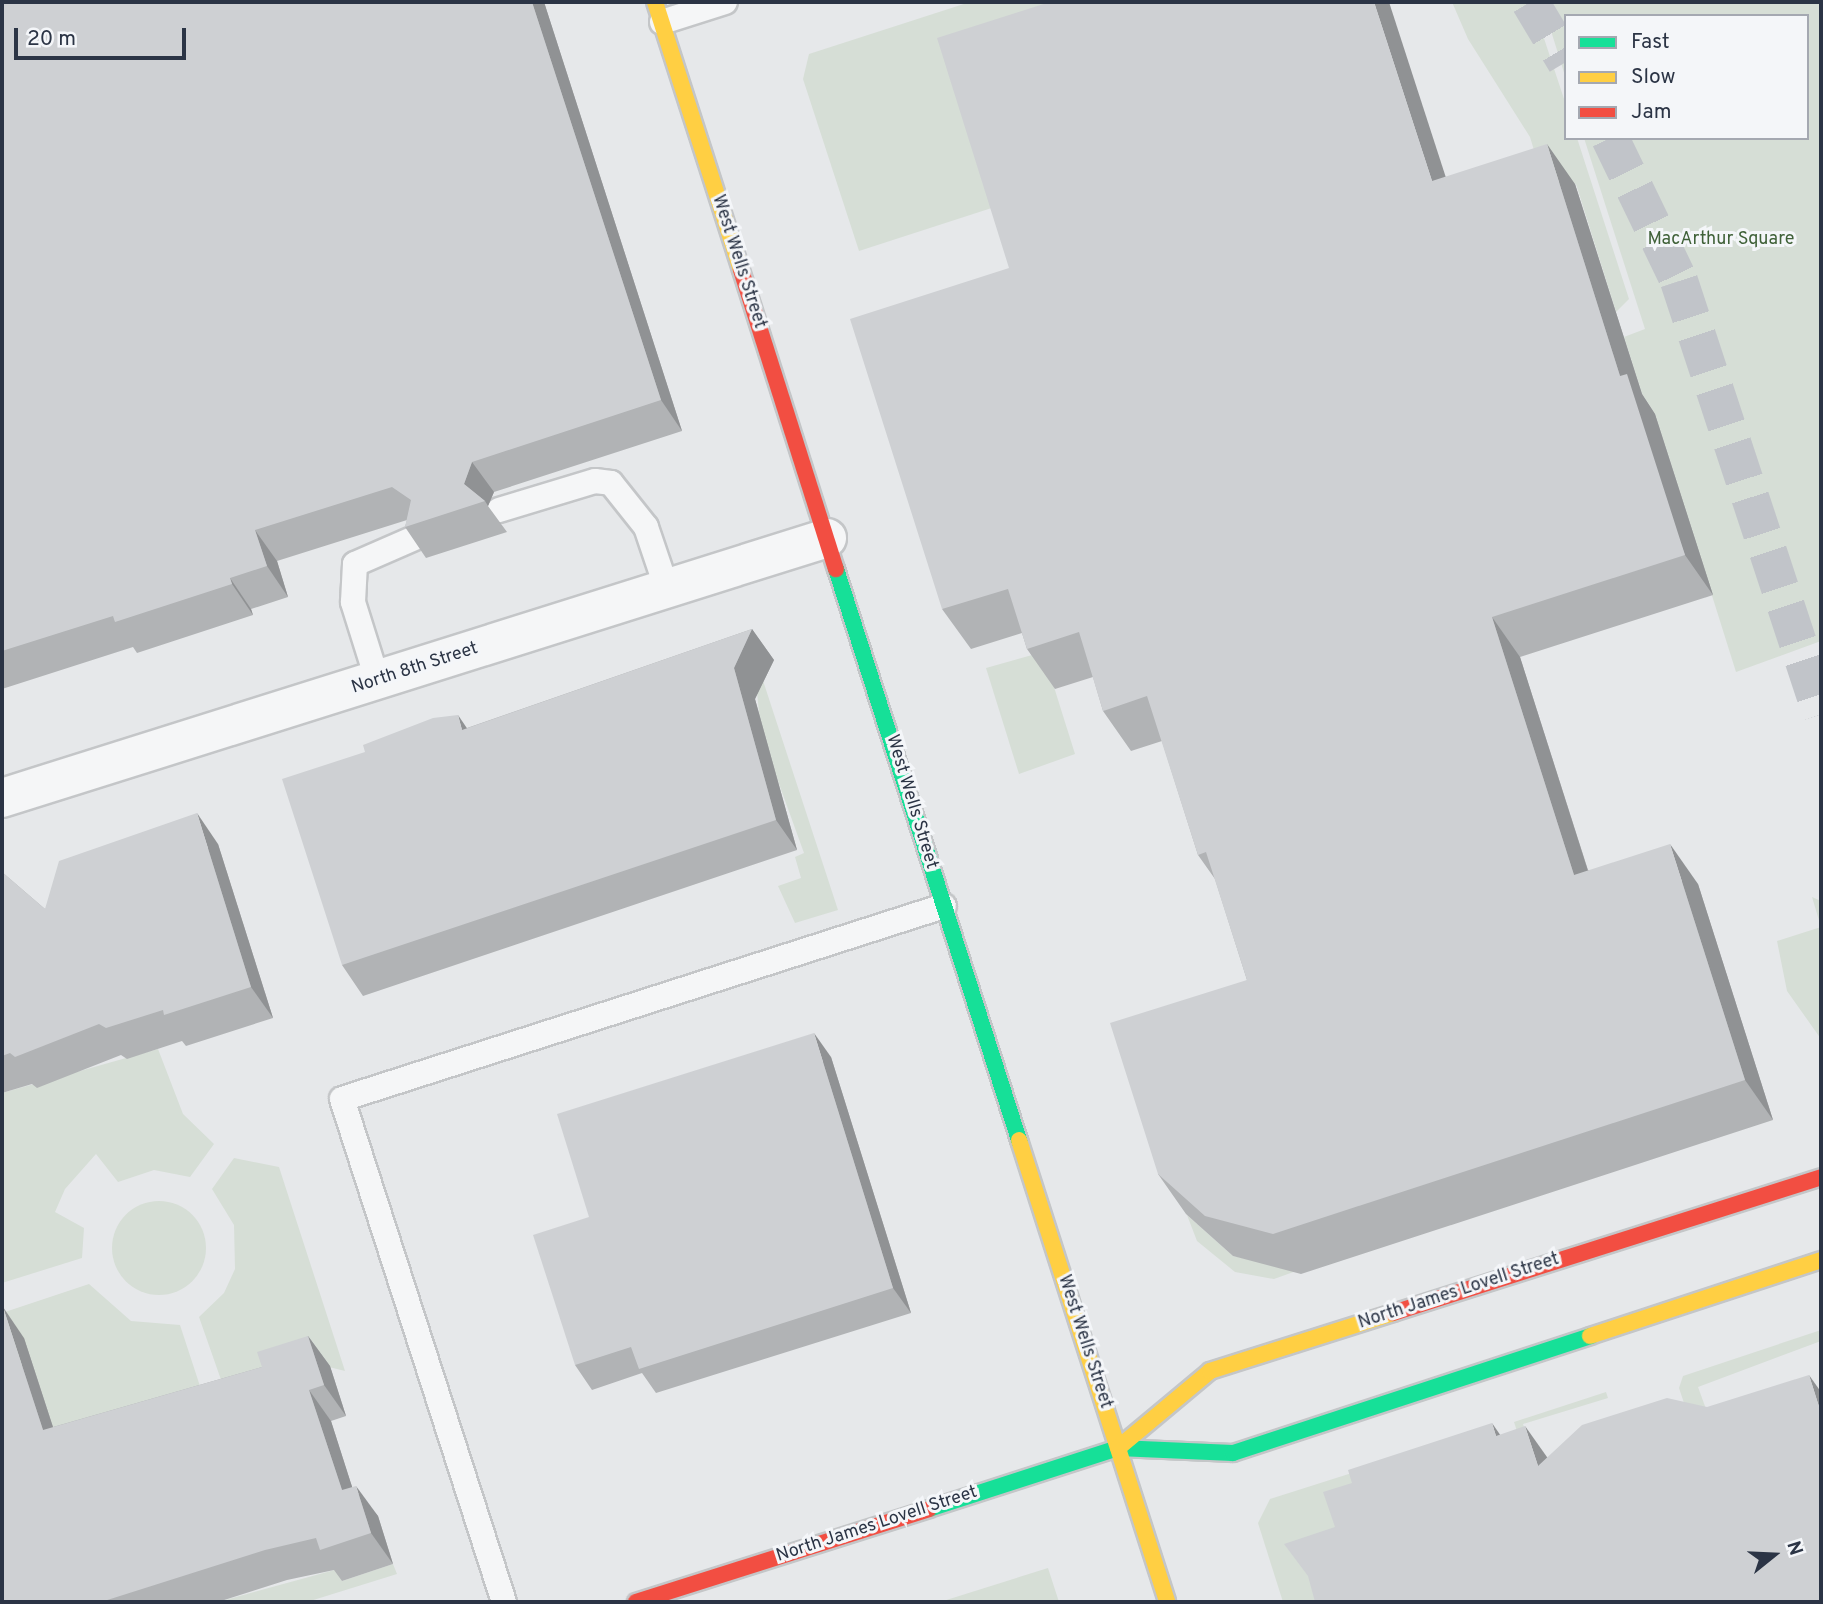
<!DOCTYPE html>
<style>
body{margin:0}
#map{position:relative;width:1823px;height:1604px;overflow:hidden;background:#e6e8ea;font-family:Overpass,sans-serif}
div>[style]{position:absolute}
.green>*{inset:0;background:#d6ded6}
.round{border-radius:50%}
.highway-tunnel>*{height:38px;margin-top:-19px;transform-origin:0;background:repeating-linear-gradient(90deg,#c1c4c9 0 38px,transparent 0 57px)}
.roads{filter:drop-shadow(2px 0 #c4c6c8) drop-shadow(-2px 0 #c4c6c8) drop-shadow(0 2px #c4c6c8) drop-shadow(0 -2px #c4c6c8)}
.lane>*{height:24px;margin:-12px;padding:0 12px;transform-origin:12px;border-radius:12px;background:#f5f6f7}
.street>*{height:38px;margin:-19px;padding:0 19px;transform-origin:19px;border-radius:19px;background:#f5f6f7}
.fast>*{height:16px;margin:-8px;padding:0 8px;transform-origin:8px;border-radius:8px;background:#16e098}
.slow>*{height:16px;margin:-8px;padding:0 8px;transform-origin:8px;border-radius:8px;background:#ffcf43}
.jam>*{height:16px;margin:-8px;padding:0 8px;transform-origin:8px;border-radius:8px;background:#f24e42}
.wall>*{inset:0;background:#b1b3b5}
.shaded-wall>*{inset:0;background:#909294}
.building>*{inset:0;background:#ced0d3}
span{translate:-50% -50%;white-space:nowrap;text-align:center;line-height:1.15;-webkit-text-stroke:6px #f4f6f9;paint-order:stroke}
.park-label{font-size:18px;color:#3f6138}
.street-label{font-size:18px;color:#2b3445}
.frame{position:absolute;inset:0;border:4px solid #2b3445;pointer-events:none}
.legend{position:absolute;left:1564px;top:14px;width:245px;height:126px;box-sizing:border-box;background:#f4f6f9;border:2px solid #a4a8b1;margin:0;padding:9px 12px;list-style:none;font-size:21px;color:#2b3445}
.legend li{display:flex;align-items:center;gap:14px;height:35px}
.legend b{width:35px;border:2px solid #a4a8b1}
.north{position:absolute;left:1739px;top:1520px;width:70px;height:70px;-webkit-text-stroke:5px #f4f6f9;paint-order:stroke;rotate:72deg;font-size:19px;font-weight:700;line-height:28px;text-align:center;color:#2b3445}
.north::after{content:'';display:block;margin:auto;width:24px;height:32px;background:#2b3445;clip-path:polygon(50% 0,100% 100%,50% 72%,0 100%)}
.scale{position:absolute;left:14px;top:28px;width:172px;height:32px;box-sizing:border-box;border:4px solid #2b3445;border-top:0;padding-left:9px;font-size:21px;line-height:24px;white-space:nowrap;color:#2b3445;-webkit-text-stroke:5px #f4f6f9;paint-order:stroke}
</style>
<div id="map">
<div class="green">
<div style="clip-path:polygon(970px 2px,1160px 2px,1004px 204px,859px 251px,803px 79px,809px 54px)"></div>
<div style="clip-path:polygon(1452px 2px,1532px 2px,1566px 105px,1566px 138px,1577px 138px,1629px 299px,1616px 312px,1576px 184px,1547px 193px,1530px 137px,1468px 39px)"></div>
<div style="clip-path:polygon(1542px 2px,1821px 2px,1821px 641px,1736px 672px,1655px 414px,1642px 394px,1624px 337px,1645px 329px,1584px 138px,1807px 138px,1807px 16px,1566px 16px,1566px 79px)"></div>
<div style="clip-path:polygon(753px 650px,838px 910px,795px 923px,778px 886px,801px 878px,795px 857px,804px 853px,761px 734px)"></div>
<div style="clip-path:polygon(1043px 652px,1075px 754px,1019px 774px,986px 668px)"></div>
<div style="clip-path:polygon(1812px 897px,1821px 901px,1821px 1039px,1787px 991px,1777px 941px,1821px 927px)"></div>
<div style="clip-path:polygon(158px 1049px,183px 1114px,214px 1144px,190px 1177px,154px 1170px,118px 1182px,96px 1154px,65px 1189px,55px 1212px,84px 1228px,82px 1258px,2px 1283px,2px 1093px)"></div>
<div style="clip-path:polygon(234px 1158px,279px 1167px,345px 1371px,329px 1367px,233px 1414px,199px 1317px,224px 1293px,235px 1269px,234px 1225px,212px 1189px)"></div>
<div class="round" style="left:112px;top:1201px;width:94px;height:94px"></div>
<div style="clip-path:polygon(1187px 1215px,1233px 1256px,1299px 1270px,1274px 1279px,1235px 1272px,1197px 1241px)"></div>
<div style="clip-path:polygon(89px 1284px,131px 1321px,180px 1325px,214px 1429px,55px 1481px,2px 1313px)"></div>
<div style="clip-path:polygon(1821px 1330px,1821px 1341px,1698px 1387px,1710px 1420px,1692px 1427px,1679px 1388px,1683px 1376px)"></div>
<div style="clip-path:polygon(1606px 1392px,1608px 1398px,1523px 1424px,1534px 1460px,1524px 1453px,1514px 1422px)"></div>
<div style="clip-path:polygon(1440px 1445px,1330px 1602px,1283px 1602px,1258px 1523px,1270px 1499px)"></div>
<div style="clip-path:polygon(393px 1564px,397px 1574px,307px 1602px,218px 1602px,338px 1569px,342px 1581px)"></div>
<div style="clip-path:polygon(1048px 1568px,1059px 1602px,940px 1602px)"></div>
</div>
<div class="highway-tunnel">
<div style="left:1530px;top:2px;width:70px;rotate:59deg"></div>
<div style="left:1610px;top:138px;width:159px;rotate:64.2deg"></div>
<div style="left:1679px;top:281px;width:456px;rotate:71.8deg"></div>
</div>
<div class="roads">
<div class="lane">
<div style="left:662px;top:22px;width:66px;rotate:-17.6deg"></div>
<div style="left:499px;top:510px;width:100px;rotate:-16.8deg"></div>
<div style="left:595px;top:481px;width:16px;rotate:7deg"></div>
<div style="left:611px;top:483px;width:56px;rotate:51.5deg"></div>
<div style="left:646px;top:527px;width:65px;rotate:71.3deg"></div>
<div style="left:378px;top:682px;width:84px;rotate:-107.4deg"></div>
<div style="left:353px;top:602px;width:38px;rotate:-87deg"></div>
<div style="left:355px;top:564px;width:70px;rotate:-23.6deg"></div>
<div style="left:504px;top:1602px;width:528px;rotate:-107.85deg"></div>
<div style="left:342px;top:1099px;width:632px;rotate:-17.78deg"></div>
</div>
<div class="street">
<div style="left:2px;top:798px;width:865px;rotate:-17.49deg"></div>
</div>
<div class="fast">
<div style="left:836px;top:569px;width:600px;rotate:72.23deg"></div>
<div style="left:929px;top:1509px;width:199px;rotate:-17.9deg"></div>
<div style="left:1118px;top:1448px;width:115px;rotate:2.5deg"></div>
<div style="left:1233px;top:1453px;width:376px;rotate:-18.1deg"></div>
</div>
<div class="slow">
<div style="left:655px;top:2px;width:281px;rotate:72.2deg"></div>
<div style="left:1019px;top:1140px;width:485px;rotate:72.2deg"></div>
<div style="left:1590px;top:1336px;width:243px;rotate:-18.2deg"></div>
<div style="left:1118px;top:1448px;width:120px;rotate:-39.9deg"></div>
<div style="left:1210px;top:1371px;width:192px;rotate:-17.6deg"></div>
</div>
<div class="jam">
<div style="left:741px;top:270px;width:314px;rotate:72.4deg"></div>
<div style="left:1393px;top:1313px;width:449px;rotate:-17.6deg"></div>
<div style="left:636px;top:1602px;width:307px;rotate:-17.6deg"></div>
</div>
</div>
<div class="wall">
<div style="clip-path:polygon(2px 2px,544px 2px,682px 431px,494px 492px,488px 506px,507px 532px,426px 558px,405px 527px,407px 520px,277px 561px,288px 597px,251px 609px,253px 615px,137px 653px,133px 647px,2px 689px)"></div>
<div style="clip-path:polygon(1446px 177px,1575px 184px,1642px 394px,1655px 414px,1713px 595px,1520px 657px,1588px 870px,1698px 884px,1773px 1120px,1301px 1274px,1233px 1256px,1186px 1214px,1158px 1174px,1247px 980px,1215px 879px,1198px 855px,1162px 741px,1131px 751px,1103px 711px,1093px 677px,1055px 689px,1027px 649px,1022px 633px,971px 649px,942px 609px)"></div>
<div style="clip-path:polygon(752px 629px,774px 660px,755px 699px,797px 850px,363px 996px,342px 965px,365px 752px,467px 728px)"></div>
<div style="clip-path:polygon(218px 844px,273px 1018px,186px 1046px,182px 1041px,127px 1059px,121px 1055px,37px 1088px,32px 1084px,2px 1093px,2px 872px,45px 909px)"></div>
<div style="clip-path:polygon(831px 1057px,911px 1313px,656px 1393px,642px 1373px,592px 1390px,575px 1365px,589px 1217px)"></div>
<div style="clip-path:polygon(308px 1336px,330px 1366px,346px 1416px,331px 1421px,352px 1487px,378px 1516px,393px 1564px,342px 1581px,334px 1570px,287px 1580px,218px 1602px,2px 1602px,24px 1338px,53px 1427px,262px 1367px)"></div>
</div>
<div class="shaded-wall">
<div style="clip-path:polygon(532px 2px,544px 2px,682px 431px,661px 400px)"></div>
<div style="clip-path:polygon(1374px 2px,1389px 2px,1460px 221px,1432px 181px)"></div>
<div style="clip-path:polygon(1547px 144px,1575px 184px,1642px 394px,1655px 414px,1713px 595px,1685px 555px,1620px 376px)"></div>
<div style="clip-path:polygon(472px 462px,494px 492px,488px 506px,485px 501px,464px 484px)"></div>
<div style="clip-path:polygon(255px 530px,277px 561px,288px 597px,267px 566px)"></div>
<div style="clip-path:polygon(230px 578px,251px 609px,253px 615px,232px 584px)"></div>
<div style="clip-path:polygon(1492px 617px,1520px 657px,1602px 915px,1574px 875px)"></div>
<div style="clip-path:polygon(752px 629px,774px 660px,755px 699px,797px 850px,776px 820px,734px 668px)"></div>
<div style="clip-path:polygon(458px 715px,479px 746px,462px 730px)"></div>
<div style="clip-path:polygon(197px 813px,218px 844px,273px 1018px,251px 987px)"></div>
<div style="clip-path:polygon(1670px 844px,1698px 884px,1773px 1120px,1745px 1080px)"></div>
<div style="clip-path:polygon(814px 1033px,831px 1057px,911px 1313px,893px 1288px)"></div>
<div style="clip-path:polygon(3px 1307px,24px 1338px,64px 1461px,43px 1430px)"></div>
<div style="clip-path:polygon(308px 1336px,330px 1366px,346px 1416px,324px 1385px)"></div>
<div style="clip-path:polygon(1809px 1375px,1821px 1392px,1821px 1413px)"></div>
<div style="clip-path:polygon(309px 1390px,331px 1421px,363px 1521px,342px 1490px)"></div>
<div style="clip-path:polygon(1492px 1423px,1525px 1471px,1496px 1436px)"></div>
<div style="clip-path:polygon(1525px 1426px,1559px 1474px,1538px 1466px)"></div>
<div style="clip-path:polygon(356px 1486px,378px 1516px,393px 1564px,371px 1533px)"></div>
</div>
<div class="building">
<div style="clip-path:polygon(2px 2px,532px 2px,661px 400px,472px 462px,464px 484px,485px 501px,405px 527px,411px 500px,392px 487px,255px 530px,267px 566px,230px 578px,232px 584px,115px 622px,113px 616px,2px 651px)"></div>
<div style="clip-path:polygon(1050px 2px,1374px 2px,1432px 181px,1547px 144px,1620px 376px,1627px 374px,1685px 555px,1492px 617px,1574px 875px,1670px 844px,1745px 1080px,1273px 1234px,1205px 1216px,1158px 1174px,1110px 1023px,1247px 980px,1206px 852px,1198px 855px,1147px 696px,1103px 711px,1079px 632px,1027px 649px,1008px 589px,942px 609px,850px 319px,1009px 268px,937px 38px)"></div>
<div style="clip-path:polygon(752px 629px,734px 668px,776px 820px,342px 965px,282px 779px,365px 752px,363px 745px,433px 718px,458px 715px,462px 730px)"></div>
<div style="clip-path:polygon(197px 813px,251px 987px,164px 1015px,163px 1010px,106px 1028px,99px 1024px,15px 1057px,10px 1053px,2px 1056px,2px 872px,45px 909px,59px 861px)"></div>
<div style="clip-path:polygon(814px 1033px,893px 1288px,639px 1369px,631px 1347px,575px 1365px,533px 1235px,589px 1217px,557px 1114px)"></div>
<div style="clip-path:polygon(2px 1307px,3px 1307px,43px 1430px,262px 1367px,257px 1352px,308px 1336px,324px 1385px,309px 1390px,342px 1490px,356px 1486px,371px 1533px,320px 1550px,316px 1538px,265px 1550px,101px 1602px,2px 1602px)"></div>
<div style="clip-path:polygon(1809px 1375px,1821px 1413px,1821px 1601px,1818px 1602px,1315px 1602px,1308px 1576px,1284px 1544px,1335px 1527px,1323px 1492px,1352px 1483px,1348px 1470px,1492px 1423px,1496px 1436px,1525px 1426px,1538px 1466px,1582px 1425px,1667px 1398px,1707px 1407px)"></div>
</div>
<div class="park-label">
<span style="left:1721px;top:240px">MacArthur Square</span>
</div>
<div class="street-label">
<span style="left:738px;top:262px;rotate:72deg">West Wells Street</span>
<span style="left:415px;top:669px;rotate:-18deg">North 8th Street</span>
<span style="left:911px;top:802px;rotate:73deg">West Wells Street</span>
<span style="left:1459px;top:1292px;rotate:-18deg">North James Lovell Street</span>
<span style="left:1084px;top:1342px;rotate:72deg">West Wells Street</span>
<span style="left:877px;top:1525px;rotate:-18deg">North James Lovell Street</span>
</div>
<div class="frame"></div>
<ul class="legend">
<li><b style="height:9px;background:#16e098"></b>Fast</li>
<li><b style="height:9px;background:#ffcf43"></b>Slow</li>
<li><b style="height:9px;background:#f24e42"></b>Jam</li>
</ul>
<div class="north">N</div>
<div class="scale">20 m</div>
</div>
